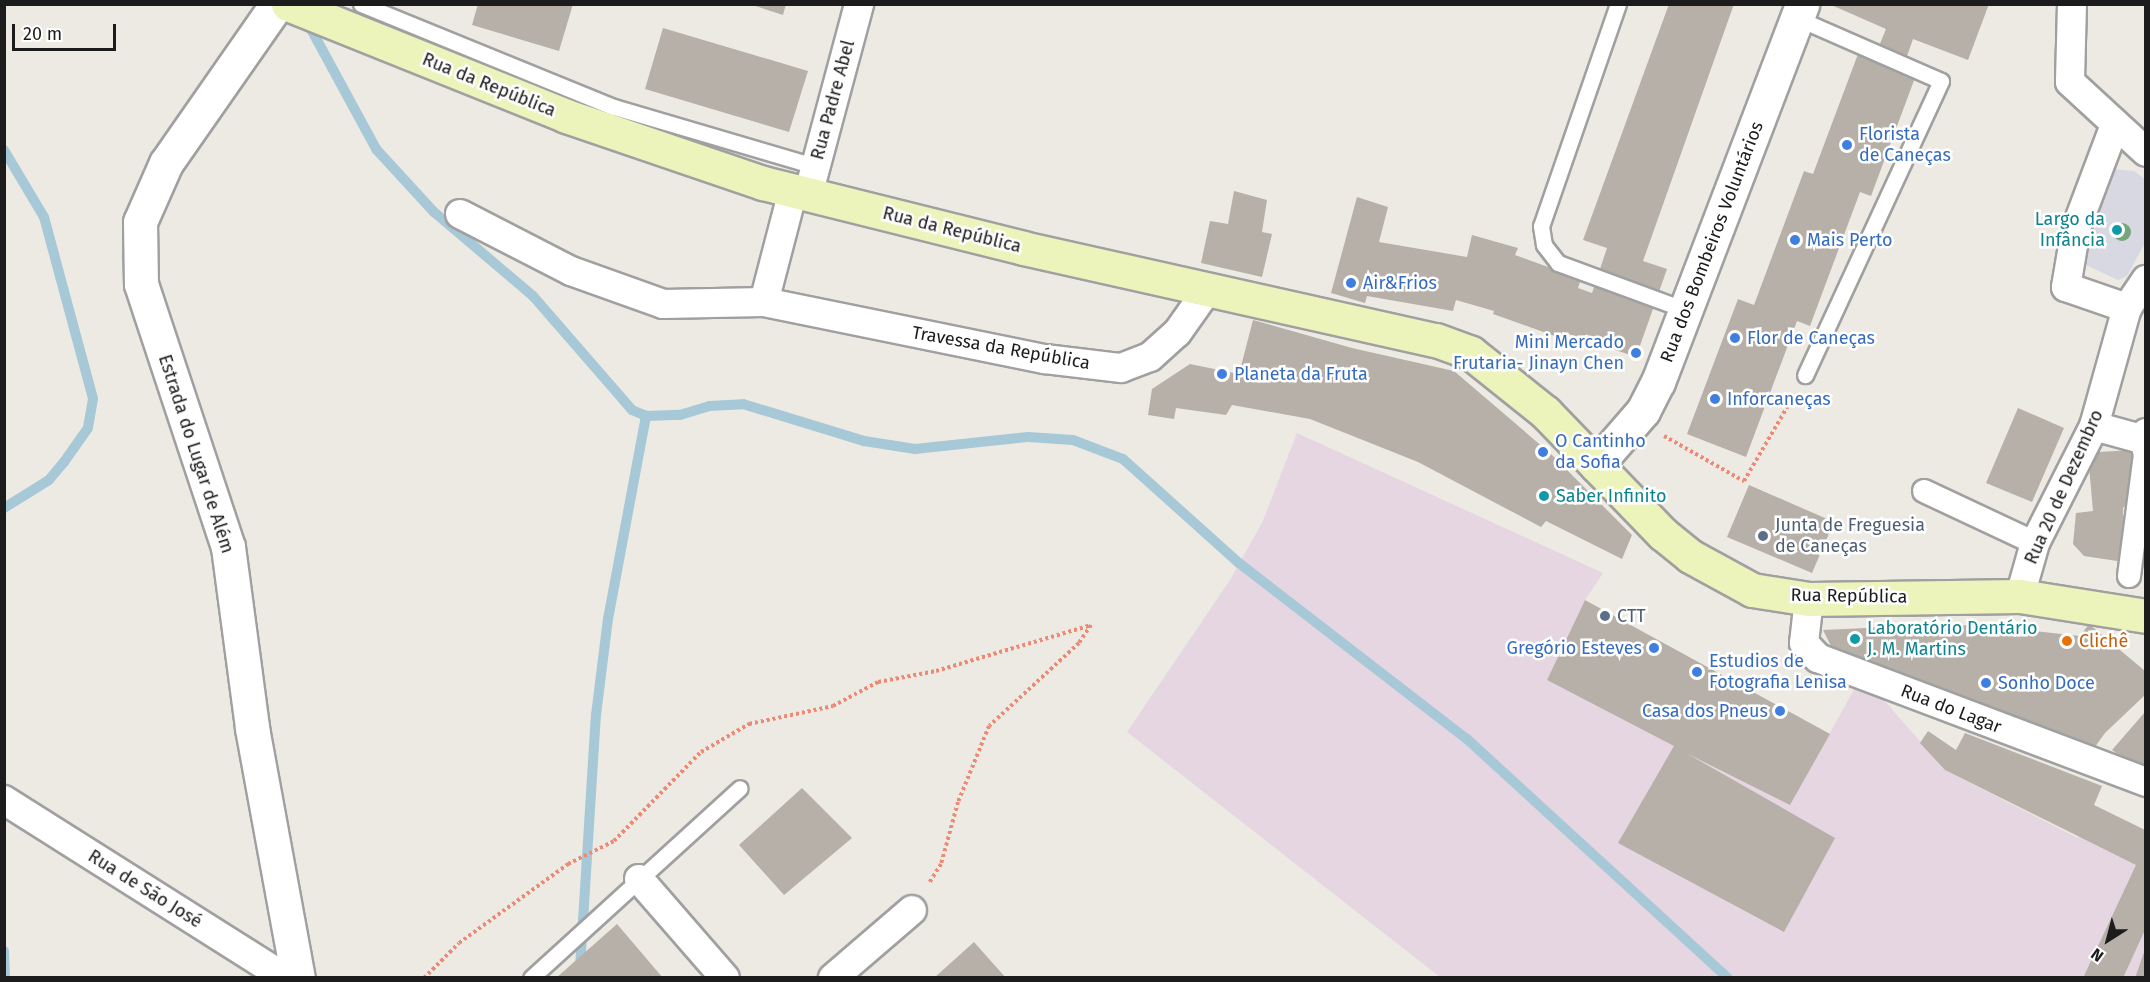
<!DOCTYPE html>
<meta charset="utf-8">
<style>
body{margin:0}
#map{position:relative;width:2150px;height:982px;overflow:hidden;background:#edeae3;font-family:"Fira Sans",sans-serif}
div>[style]{position:absolute}
.industrial>*{inset:0;background:#e5d6e1}
.plaza>*{inset:0;background:#d8d8e2}
.stream>*{height:10px;margin:-5px;padding:0 5px;transform-origin:5px;border-radius:5px;background:#a7c8d7}
.building>*{inset:0;background:#b6b0a9}
.path>*{height:4px;margin-top:-2px;transform-origin:0;background:repeating-linear-gradient(90deg,#ec8a75 0 3px,transparent 0 6px)}
.roads{filter:drop-shadow(2px 0 #a0a0a0) drop-shadow(-2px 0 #a0a0a0) drop-shadow(0 2px #a0a0a0) drop-shadow(0 -2px #a0a0a0)}
.service>*{height:15px;margin:-7.5px;padding:0 7.5px;transform-origin:7.5px;border-radius:7.5px;background:#fff}
.pedestrian>*{height:22px;margin:-11px;padding:0 11px;transform-origin:11px;border-radius:11px;background:#fff}
.minor>*{height:28px;margin:-14px;padding:0 14px;transform-origin:14px;border-radius:14px;background:#fff}
.tertiary>*{height:33px;margin:-16.5px;padding:0 16.5px;transform-origin:16.5px;border-radius:16.5px;background:#fff}
.secondary>*{height:33px;margin:-16.5px;padding:0 16.5px;transform-origin:16.5px;border-radius:16.5px;background:#ecf3bb}
.trees>*{width:18px;height:18px;margin:-9px;border-radius:50%;background:#76a77a}
.dots>*{width:16px;height:16px;translate:-50% -50%;box-sizing:border-box;border:3px solid #fff;border-radius:50%}
span{translate:-50% -50%;white-space:nowrap;text-align:center;line-height:1.15;-webkit-text-stroke:5px #fff;paint-order:stroke}
.street-label{font-size:18px;color:#1c1c1c}
.shop-label{font-size:18px;color:#366cbe}
.left{translate:0 -50%;text-align:left}
.right{translate:-100% -50%;text-align:right}
.culture-label{font-size:18px;color:#0d838f}
.service-label{font-size:18px;color:#4e5e75}
.food-label{font-size:18px;color:#c56008}
.frame{position:absolute;inset:0;border:6px solid #1c1c1c;pointer-events:none}
.north{position:absolute;left:2078px;top:910px;width:60px;height:60px;-webkit-text-stroke:4px #fff;paint-order:stroke;rotate:216deg;font-size:16px;font-weight:700;line-height:24px;text-align:center;color:#1c1c1c}
.north::after{content:'';display:block;margin:auto;width:21px;height:27px;background:#1c1c1c;clip-path:polygon(50% 0,100% 100%,50% 72%,0 100%)}
.scale{position:absolute;left:12px;top:24px;width:104px;height:27px;box-sizing:border-box;border:3px solid #1c1c1c;border-top:0;padding-left:8px;font-size:18px;line-height:21px;white-space:nowrap;color:#1c1c1c;-webkit-text-stroke:4px #fff;paint-order:stroke}
</style>
<div id="map">
<div class="industrial">
<div style="clip-path:polygon(1297px 433px,1603px 573px,1585px 600px,1547px 680px,1790px 805px,1862px 675px,1945px 770px,2078px 838px,2094px 805px,2145px 830px,2145px 948px,2135px 978px,1440px 977px,1127px 732px,1230px 580px,1262px 523px)"></div>
</div>
<div class="plaza">
<div style="clip-path:polygon(2112px 169px,2134px 171px,2145px 179px,2145px 243px,2127px 276px,2118px 280px,2086px 265px,2082px 255px)"></div>
</div>
<div class="stream">
<div style="left:305px;top:18px;width:149px;rotate:61.5deg"></div>
<div style="left:376px;top:149px;width:86px;rotate:47.4deg"></div>
<div style="left:434px;top:212px;width:130px;rotate:40.3deg"></div>
<div style="left:533px;top:296px;width:151px;rotate:49deg"></div>
<div style="left:632px;top:410px;width:15px;rotate:23deg"></div>
<div style="left:646px;top:416px;width:34px;rotate:-2deg"></div>
<div style="left:680px;top:415px;width:30px;rotate:-17deg"></div>
<div style="left:709px;top:406px;width:34px;rotate:-3deg"></div>
<div style="left:743px;top:404px;width:127px;rotate:17deg"></div>
<div style="left:864px;top:441px;width:52px;rotate:8.9deg"></div>
<div style="left:915px;top:449px;width:114px;rotate:-6.1deg"></div>
<div style="left:1028px;top:437px;width:45px;rotate:3.8deg"></div>
<div style="left:1073px;top:440px;width:53px;rotate:20.8deg"></div>
<div style="left:1123px;top:459px;width:156px;rotate:41.9deg"></div>
<div style="left:1239px;top:563px;width:288px;rotate:37.7deg"></div>
<div style="left:1467px;top:739px;width:354px;rotate:42.5deg"></div>
<div style="left:4px;top:150px;width:78px;rotate:59.2deg"></div>
<div style="left:44px;top:217px;width:188px;rotate:74.9deg"></div>
<div style="left:93px;top:399px;width:29px;rotate:100deg"></div>
<div style="left:88px;top:428px;width:42px;rotate:125.2deg"></div>
<div style="left:64px;top:462px;width:23px;rotate:130deg"></div>
<div style="left:49px;top:480px;width:53px;rotate:148.1deg"></div>
<div style="left:4px;top:951px;width:27px;rotate:88deg"></div>
<div style="left:580px;top:968px;width:254px;rotate:-86.4deg"></div>
<div style="left:596px;top:715px;width:97px;rotate:-82.9deg"></div>
<div style="left:608px;top:619px;width:207px;rotate:-79.4deg"></div>
</div>
<div class="building">
<div style="clip-path:polygon(478px 4px,573px 4px,559px 51px,472px 25px)"></div>
<div style="clip-path:polygon(749px 4px,786px 4px,783px 15px)"></div>
<div style="clip-path:polygon(1669px 4px,1734px 4px,1643px 261px,1667px 269px,1636px 357px,1563px 332px,1560px 338px,1493px 314px,1494px 311px,1456px 300px,1453px 311px,1367px 296px,1365px 303px,1331px 293px,1357px 197px,1388px 207px,1379px 242px,1467px 257px,1472px 235px,1518px 248px,1515px 255px,1581px 279px,1578px 288px,1592px 293px,1607px 248px,1583px 240px)"></div>
<div style="clip-path:polygon(1829px 4px,1989px 4px,1968px 60px,1913px 39px,1905px 62px,1919px 67px,1871px 196px,1860px 192px,1810px 326px,1797px 321px,1746px 457px,1687px 434px,1738px 299px,1754px 305px,1804px 171px,1813px 174px,1861px 46px,1877px 51px,1886px 29px)"></div>
<div style="clip-path:polygon(663px 28px,808px 71px,789px 132px,645px 89px)"></div>
<div style="clip-path:polygon(1234px 191px,1267px 200px,1262px 232px,1272px 234px,1262px 277px,1201px 263px,1210px 221px,1228px 224px)"></div>
<div style="clip-path:polygon(1253px 320px,1352px 348px,1454px 371px,1551px 454px,1632px 535px,1622px 559px,1546px 521px,1541px 527px,1418px 462px,1310px 419px,1232px 405px,1226px 415px,1176px 408px,1174px 419px,1148px 415px,1152px 389px,1190px 364px,1239px 374px)"></div>
<div style="clip-path:polygon(2018px 408px,2064px 428px,2032px 502px,1986px 483px)"></div>
<div style="clip-path:polygon(2132px 450px,2136px 495px,2123px 508px,2124px 554px,2117px 561px,2084px 556px,2073px 544px,2076px 513px,2093px 511px,2089px 466px,2099px 452px)"></div>
<div style="clip-path:polygon(1749px 485px,1834px 522px,1812px 573px,1727px 537px)"></div>
<div style="clip-path:polygon(1585px 600px,1830px 734px,1790px 805px,1686px 753px,1835px 838px,1784px 932px,1618px 843px,1674px 746px,1547px 680px)"></div>
<div style="clip-path:polygon(1972px 624px,2080px 636px,2089px 624px,2145px 671px,2145px 695px,2105px 733px,2089px 755px,2058px 732px,2052px 740px,1832px 648px,1823px 630px,1887px 627px,1927px 632px)"></div>
<div style="clip-path:polygon(2145px 712px,2145px 774px,2112px 750px)"></div>
<div style="clip-path:polygon(1928px 731px,1956px 750px,1965px 733px,2102px 786px,2094px 805px,2145px 830px,2145px 930px,2123px 978px,2083px 978px,2136px 865px,1945px 770px,1920px 743px)"></div>
<div style="clip-path:polygon(802px 788px,852px 838px,784px 895px,739px 845px)"></div>
<div style="clip-path:polygon(617px 924px,663px 978px,556px 978px)"></div>
<div style="clip-path:polygon(974px 942px,1006px 978px,934px 978px)"></div>
<div style="clip-path:polygon(2145px 949px,2145px 978px,2135px 978px)"></div>
</div>
<div class="path">
<div style="left:1664px;top:436px;width:92px;rotate:29.4deg"></div>
<div style="left:1744px;top:481px;width:97px;rotate:-59.7deg"></div>
<div style="left:424px;top:978px;width:49px;rotate:-45deg"></div>
<div style="left:459px;top:943px;width:135px;rotate:-35.9deg"></div>
<div style="left:568px;top:864px;width:51px;rotate:-26.6deg"></div>
<div style="left:614px;top:841px;width:124px;rotate:-45.7deg"></div>
<div style="left:701px;top:752px;width:56px;rotate:-30.3deg"></div>
<div style="left:749px;top:724px;width:86px;rotate:-12.1deg"></div>
<div style="left:833px;top:706px;width:51px;rotate:-28.1deg"></div>
<div style="left:878px;top:682px;width:59px;rotate:-10.7deg"></div>
<div style="left:936px;top:671px;width:162px;rotate:-16.5deg"></div>
<div style="left:1091px;top:625px;width:22px;rotate:124deg"></div>
<div style="left:1079px;top:643px;width:122px;rotate:137.3deg"></div>
<div style="left:989px;top:726px;width:82px;rotate:112.2deg"></div>
<div style="left:958px;top:802px;width:64px;rotate:105.3deg"></div>
<div style="left:941px;top:864px;width:22px;rotate:122deg"></div>
<div style="left:1367px;top:978px;width:11px"></div>
</div>
<div class="roads">
<div class="service">
<div style="left:361px;top:4px;width:273px;rotate:22.2deg"></div>
<div style="left:614px;top:107px;width:209px;rotate:16.4deg"></div>
<div style="left:1618px;top:4px;width:235px;rotate:109.1deg"></div>
<div style="left:1541px;top:226px;width:19px;rotate:81deg"></div>
<div style="left:1544px;top:245px;width:23px;rotate:52deg"></div>
<div style="left:1558px;top:263px;width:136px;rotate:20.2deg"></div>
<div style="left:1797px;top:18px;width:157px;rotate:23.6deg"></div>
<div style="left:1941px;top:81px;width:324px;rotate:114.8deg"></div>
<div style="left:531px;top:978px;width:282px;rotate:-42.3deg"></div>
</div>
<div class="pedestrian">
<div style="left:1924px;top:491px;width:123px;rotate:25.1deg"></div>
<div style="left:2129px;top:576px;width:122px;rotate:-82.5deg"></div>
<div style="left:2145px;top:455px;width:16px;rotate:-104deg"></div>
</div>
<div class="minor">
<div style="left:2072px;top:4px;width:78px;rotate:91.5deg"></div>
<div style="left:2070px;top:82px;width:103px;rotate:42.6deg"></div>
<div style="left:2115px;top:125px;width:110px;rotate:110.7deg"></div>
<div style="left:2076px;top:228px;width:60px;rotate:99.6deg"></div>
<div style="left:2066px;top:287px;width:65px;rotate:19deg"></div>
<div style="left:808px;top:195px;width:198px;rotate:-75deg"></div>
<div style="left:460px;top:214px;width:125px;rotate:27.2deg"></div>
<div style="left:571px;top:271px;width:98px;rotate:19.7deg"></div>
<div style="left:663px;top:304px;width:101px;rotate:-1.1deg"></div>
<div style="left:764px;top:302px;width:115px;rotate:-75.4deg"></div>
<div style="left:764px;top:302px;width:287px;rotate:11.5deg"></div>
<div style="left:1045px;top:359px;width:77px;rotate:6.8deg"></div>
<div style="left:1121px;top:368px;width:31px;rotate:-21deg"></div>
<div style="left:1150px;top:357px;width:36px;rotate:-42deg"></div>
<div style="left:1177px;top:333px;width:54px;rotate:-54.8deg"></div>
<div style="left:2094px;top:426px;width:49px;rotate:15.5deg"></div>
<div style="left:2141px;top:439px;width:8px;rotate:-50deg"></div>
<div style="left:2020px;top:596px;width:55px;rotate:-74.2deg"></div>
<div style="left:2035px;top:543px;width:131px;rotate:-63.2deg"></div>
<div style="left:2094px;top:426px;width:123px;rotate:-74.4deg"></div>
<div style="left:2127px;top:308px;width:34px;rotate:-56deg"></div>
<div style="left:1809px;top:599px;width:44px;rotate:96.5deg"></div>
<div style="left:1804px;top:643px;width:21px;rotate:47deg"></div>
<div style="left:1818px;top:658px;width:351px;rotate:20.7deg"></div>
<div style="left:4px;top:800px;width:333px;rotate:32.3deg"></div>
<div style="left:639px;top:879px;width:131px;rotate:49deg"></div>
<div style="left:833px;top:978px;width:104px;rotate:-40.7deg"></div>
</div>
<div class="tertiary">
<div style="left:277px;top:4px;width:194px;rotate:124.9deg"></div>
<div style="left:166px;top:163px;width:64px;rotate:113.8deg"></div>
<div style="left:140px;top:222px;width:62px;rotate:89.1deg"></div>
<div style="left:141px;top:284px;width:277px;rotate:71.7deg"></div>
<div style="left:228px;top:547px;width:183px;rotate:82.4deg"></div>
<div style="left:252px;top:728px;width:254px;rotate:79.6deg"></div>
<div style="left:1596px;top:465px;width:72px;rotate:-49deg"></div>
<div style="left:1643px;top:411px;width:33px;rotate:-63deg"></div>
<div style="left:1658px;top:382px;width:404px;rotate:-69.1deg"></div>
</div>
<div class="secondary">
<div style="left:288px;top:4px;width:300px;rotate:21.9deg"></div>
<div style="left:566px;top:116px;width:208px;rotate:18.8deg"></div>
<div style="left:763px;top:183px;width:268px;rotate:14deg"></div>
<div style="left:1023px;top:248px;width:423px;rotate:12.6deg"></div>
<div style="left:1436px;top:340px;width:37px;rotate:20deg"></div>
<div style="left:1471px;top:353px;width:95px;rotate:38.6deg"></div>
<div style="left:1545px;top:412px;width:170px;rotate:46deg"></div>
<div style="left:1663px;top:534px;width:35px;rotate:39deg"></div>
<div style="left:1690px;top:556px;width:71px;rotate:28.7deg"></div>
<div style="left:1752px;top:590px;width:58px;rotate:9deg"></div>
<div style="left:1809px;top:599px;width:211px;rotate:-0.8deg"></div>
<div style="left:2020px;top:596px;width:128px;rotate:9deg"></div>
</div>
</div>
<div class="trees">
<div style="left:2122px;top:232px"></div>
</div>
<div class="dots">
<div style="left:1847px;top:145px;background:#3f7fe0"></div>
<div style="left:2117px;top:230px;background:#0f9aa8"></div>
<div style="left:1795px;top:240px;background:#3f7fe0"></div>
<div style="left:1351px;top:283px;background:#3f7fe0"></div>
<div style="left:1735px;top:338px;background:#3f7fe0"></div>
<div style="left:1636px;top:353px;background:#3f7fe0"></div>
<div style="left:1222px;top:374px;background:#3f7fe0"></div>
<div style="left:1715px;top:399px;background:#3f7fe0"></div>
<div style="left:1543px;top:452px;background:#3f7fe0"></div>
<div style="left:1544px;top:496px;background:#0f9aa8"></div>
<div style="left:1763px;top:536px;background:#5c6f8a"></div>
<div style="left:1605px;top:616px;background:#5c6f8a"></div>
<div style="left:1855px;top:639px;background:#0f9aa8"></div>
<div style="left:2067px;top:641px;background:#e8710a"></div>
<div style="left:1654px;top:648px;background:#3f7fe0"></div>
<div style="left:1697px;top:672px;background:#3f7fe0"></div>
<div style="left:1986px;top:683px;background:#3f7fe0"></div>
<div style="left:1780px;top:711px;background:#3f7fe0"></div>
</div>
<div class="street-label">
<span style="left:489px;top:85px;rotate:22deg">Rua da República</span>
<span style="left:833px;top:100px;rotate:-75deg">Rua Padre Abel</span>
<span style="left:952px;top:230px;rotate:14deg">Rua da República</span>
<span style="left:1712px;top:242px;rotate:-69deg">Rua dos Bombeiros Voluntários</span>
<span style="left:1001px;top:348px;rotate:10deg">Travessa da República</span>
<span style="left:196px;top:454px;rotate:72deg">Estrada do Lugar de Além</span>
<span style="left:2064px;top:487px;rotate:-66deg">Rua 20 de Dezembro</span>
<span style="left:1849px;top:596px;rotate:1deg">Rua República</span>
<span style="left:1951px;top:709px;rotate:21deg">Rua do Lagar</span>
<span style="left:145px;top:889px;rotate:32deg">Rua de São José</span>
</div>
<div class="shop-label">
<span class="left" style="left:1859px;top:145px">Florista<br>de Caneças</span>
<span class="left" style="left:1807px;top:240px">Mais Perto</span>
<span class="left" style="left:1363px;top:283px">Air&amp;Frios</span>
<span class="left" style="left:1747px;top:338px">Flor de Caneças</span>
<span class="right" style="left:1624px;top:353px">Mini Mercado<br>Frutaria- Jinayn Chen</span>
<span class="left" style="left:1234px;top:374px">Planeta da Fruta</span>
<span class="left" style="left:1727px;top:399px">Inforcaneças</span>
<span class="left" style="left:1555px;top:452px">O Cantinho<br>da Sofia</span>
<span class="right" style="left:1642px;top:648px">Gregório Esteves</span>
<span class="left" style="left:1709px;top:672px">Estudios de<br>Fotografia Lenisa</span>
<span class="left" style="left:1998px;top:683px">Sonho Doce</span>
<span class="right" style="left:1768px;top:711px">Casa dos Pneus</span>
</div>
<div class="culture-label">
<span class="right" style="left:2105px;top:230px">Largo da<br>Infância</span>
<span class="left" style="left:1556px;top:496px">Saber Infinito</span>
<span class="left" style="left:1867px;top:639px">Laboratório Dentário<br>J. M. Martins</span>
</div>
<div class="service-label">
<span class="left" style="left:1775px;top:536px">Junta de Freguesia<br>de Caneças</span>
<span class="left" style="left:1617px;top:616px">CTT</span>
</div>
<div class="food-label">
<span class="left" style="left:2079px;top:641px">Clichê</span>
</div>
<div class="frame"></div>
<div class="north">N</div>
<div class="scale">20 m</div>
</div>
